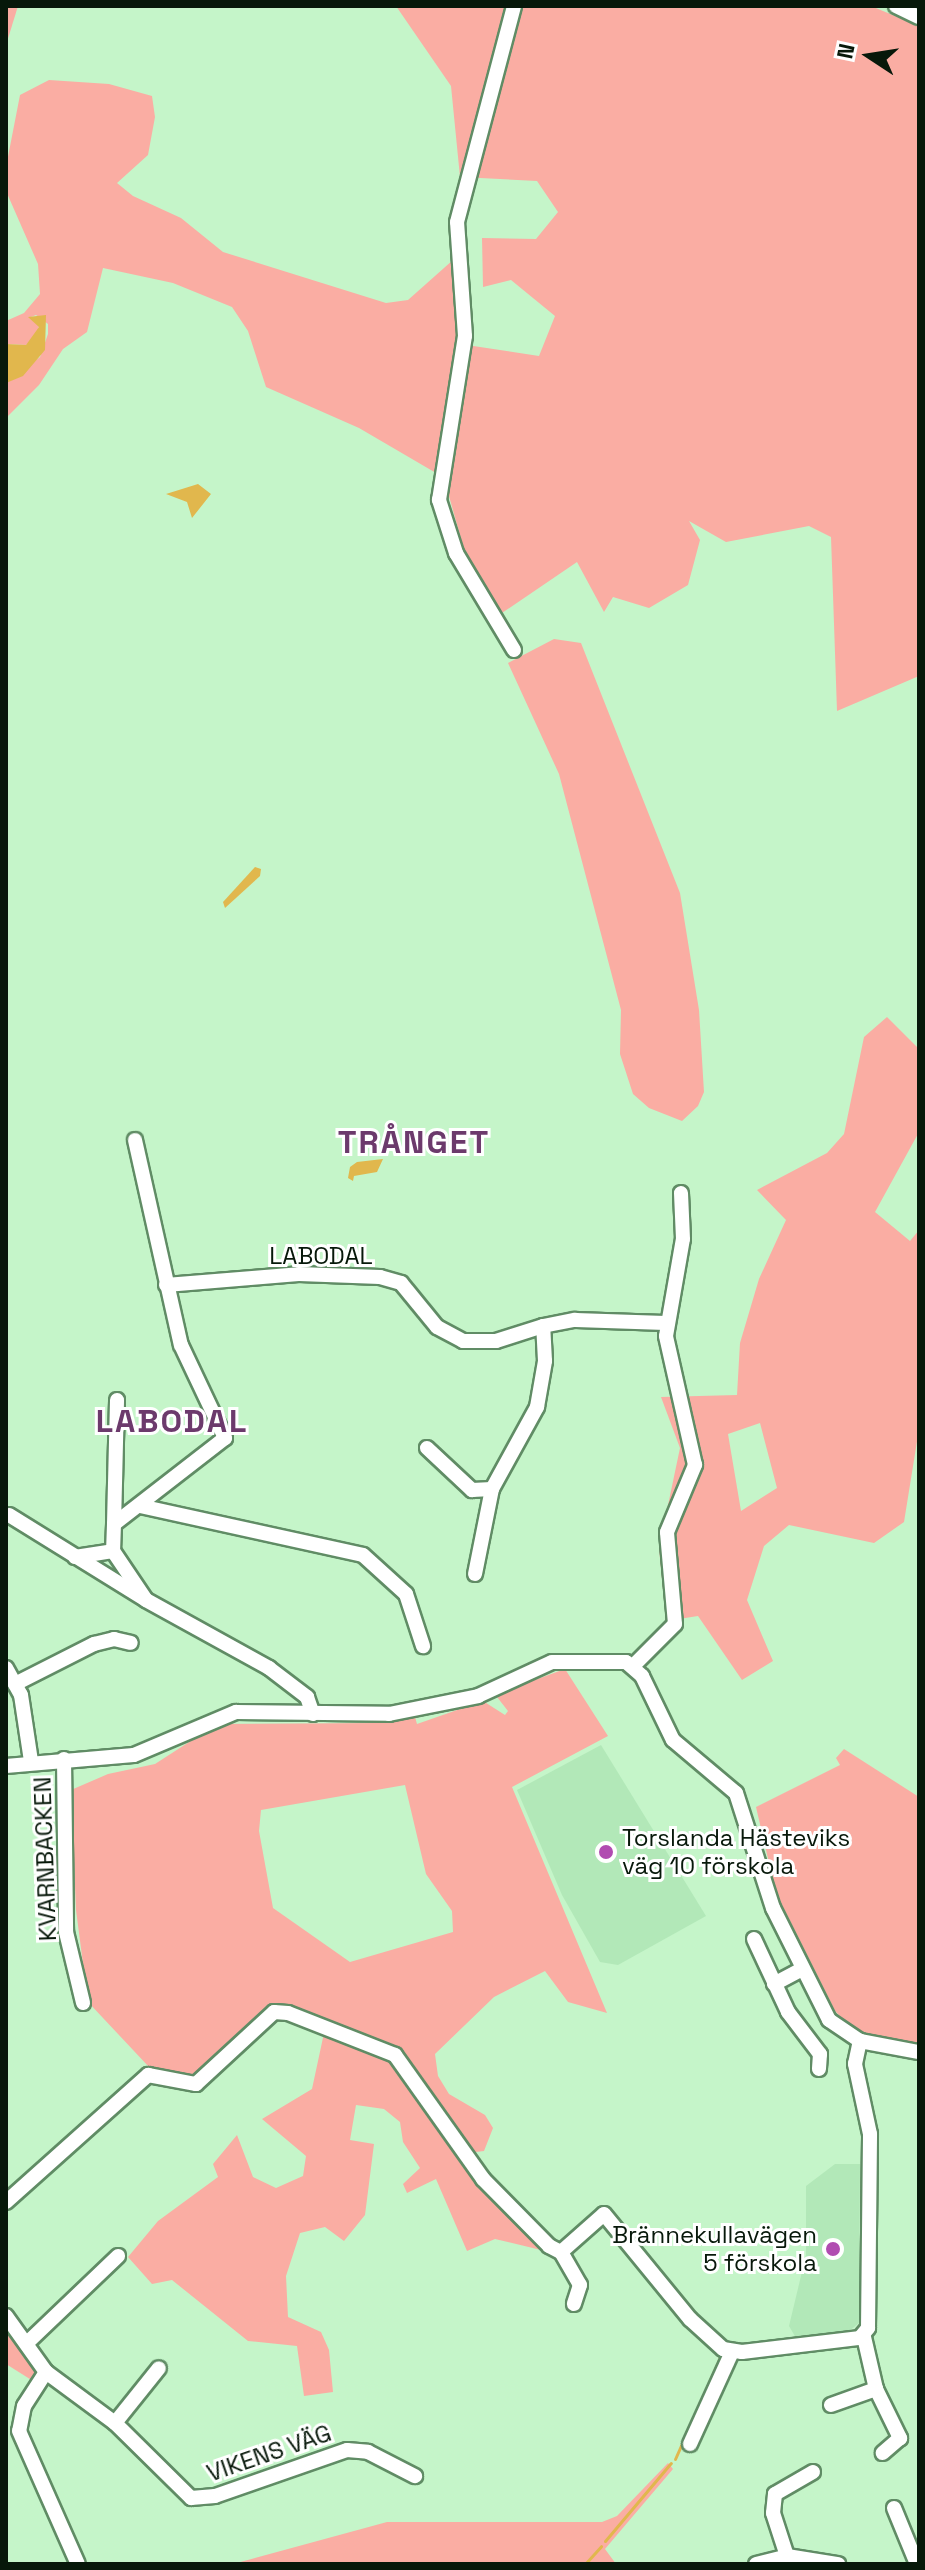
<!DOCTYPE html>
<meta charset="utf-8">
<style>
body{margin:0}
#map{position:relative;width:925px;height:2570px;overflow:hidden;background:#c5f5c9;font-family:"Space Grotesk",sans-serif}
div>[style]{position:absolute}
.built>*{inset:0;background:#b2e8b8}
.green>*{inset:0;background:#faada3}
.water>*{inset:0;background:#e1b74d}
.stream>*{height:3px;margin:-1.5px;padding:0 1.5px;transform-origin:1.5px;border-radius:1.5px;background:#e1b74d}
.roads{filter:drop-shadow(2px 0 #608c65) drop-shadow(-2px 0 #608c65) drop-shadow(0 2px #608c65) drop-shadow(0 -2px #608c65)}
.minor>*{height:14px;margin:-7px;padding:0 7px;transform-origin:7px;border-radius:7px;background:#fff}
.dots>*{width:22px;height:22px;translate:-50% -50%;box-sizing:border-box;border:4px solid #fff;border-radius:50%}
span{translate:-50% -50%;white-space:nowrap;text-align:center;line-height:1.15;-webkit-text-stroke:6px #fff;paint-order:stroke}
.street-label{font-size:24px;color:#07180a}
.poi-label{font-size:24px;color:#07180a}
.left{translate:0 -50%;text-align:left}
.right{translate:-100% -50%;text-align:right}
.district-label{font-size:32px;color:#6c3a6c;font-weight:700;letter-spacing:2px}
.frame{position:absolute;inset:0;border:8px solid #07180a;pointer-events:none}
.north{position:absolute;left:829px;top:16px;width:80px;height:80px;-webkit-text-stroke:6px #fff;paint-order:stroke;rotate:282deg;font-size:22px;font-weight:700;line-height:32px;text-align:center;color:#07180a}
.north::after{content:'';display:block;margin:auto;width:28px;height:36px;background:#07180a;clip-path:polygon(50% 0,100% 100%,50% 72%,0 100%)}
</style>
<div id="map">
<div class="built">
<div style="clip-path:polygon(601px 1745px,706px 1916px,618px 1965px,600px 1962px,562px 1895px,517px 1790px)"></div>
<div style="clip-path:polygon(835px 2164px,860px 2164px,859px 2323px,848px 2332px,796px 2338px,789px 2326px,806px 2255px,806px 2186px)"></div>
</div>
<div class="green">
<div style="clip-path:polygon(6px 6px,18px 6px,6px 45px)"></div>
<div style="clip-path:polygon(396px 6px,871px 6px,919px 26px,919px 676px,837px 711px,831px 537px,809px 526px,726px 542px,689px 521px,700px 540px,688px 585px,649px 608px,613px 597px,604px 612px,577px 562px,499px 615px,469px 567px,447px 489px,436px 473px,359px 428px,266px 387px,248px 331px,232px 307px,173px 283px,103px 268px,87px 332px,63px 349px,39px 385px,6px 418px,6px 383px,40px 357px,48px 334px,48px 324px,36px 315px,31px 317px,39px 326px,37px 335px,26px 345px,6px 344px,6px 321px,24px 313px,40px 294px,38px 264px,6px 191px,6px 167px,20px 95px,49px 80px,109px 84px,152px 96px,155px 117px,148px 155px,117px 183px,133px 196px,181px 218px,223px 252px,386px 303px,408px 300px,453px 260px,460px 344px,539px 356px,555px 316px,511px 280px,483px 287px,482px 238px,536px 239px,558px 212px,537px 181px,460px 177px,451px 86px)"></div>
<div style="clip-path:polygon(554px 639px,581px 643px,680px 893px,699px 1010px,704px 1092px,698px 1106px,682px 1121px,649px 1108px,633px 1094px,620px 1054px,621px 1010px,559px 774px,508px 663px)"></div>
<div style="clip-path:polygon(evenodd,887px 1017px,919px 1049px,919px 1132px,875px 1212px,910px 1241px,919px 1230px,919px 1429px,904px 1522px,874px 1543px,789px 1525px,764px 1546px,747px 1600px,773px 1661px,742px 1680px,698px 1616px,666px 1621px,659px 1548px,680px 1448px,661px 1397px,737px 1395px,740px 1343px,759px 1279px,786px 1220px,757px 1190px,827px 1153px,844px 1134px,864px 1037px,887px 1017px,760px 1423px,777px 1488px,741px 1511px,728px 1434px,760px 1423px)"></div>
<div style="clip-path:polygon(evenodd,565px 1669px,608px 1736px,512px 1787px,607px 2013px,568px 2002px,545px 1971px,494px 1997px,435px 2054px,438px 2076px,449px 2094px,485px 2115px,493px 2128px,484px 2151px,459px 2154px,541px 2250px,495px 2239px,467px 2251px,436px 2179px,407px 2193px,403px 2184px,420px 2168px,403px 2142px,400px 2122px,384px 2109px,356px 2105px,350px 2140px,374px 2144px,365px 2215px,344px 2241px,325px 2227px,300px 2233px,286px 2276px,288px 2317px,321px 2332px,329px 2350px,333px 2392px,304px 2396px,297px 2346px,248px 2341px,172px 2280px,152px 2284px,128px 2257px,158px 2221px,218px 2177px,213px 2164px,237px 2135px,253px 2177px,276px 2188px,303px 2176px,306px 2156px,262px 2119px,312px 2089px,324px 2033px,278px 2019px,193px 2093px,149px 2067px,88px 2002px,76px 1910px,71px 1790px,108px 1774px,155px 1764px,217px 1724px,378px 1723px,415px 1717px,417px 1724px,483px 1701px,505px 1715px,508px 1711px,497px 1697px,507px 1690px,565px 1669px,405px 1785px,426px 1874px,452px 1911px,453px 1932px,350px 1962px,273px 1908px,259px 1831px,261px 1810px,405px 1785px)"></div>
<div style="clip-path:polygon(844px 1749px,919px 1797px,919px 2044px,877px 2037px,850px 2027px,835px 2011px,776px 1893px,756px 1807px,840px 1765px,836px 1758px)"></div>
<div style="clip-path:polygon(6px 2322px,40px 2368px,33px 2381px,6px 2364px)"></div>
<div style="clip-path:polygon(668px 2463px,673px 2469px,605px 2549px,616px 2564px,233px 2564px,387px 2522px,602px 2522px,617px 2516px)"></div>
</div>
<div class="water">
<div style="clip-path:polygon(46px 315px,45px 350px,23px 376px,6px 383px,6px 344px,26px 345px,39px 327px,28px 317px)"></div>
<div style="clip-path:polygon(198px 484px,211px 494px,192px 518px,187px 502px,166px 494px)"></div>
<div style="clip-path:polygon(255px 867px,261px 869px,260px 876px,225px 908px,223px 902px)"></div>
<div style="clip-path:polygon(383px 1159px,377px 1172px,354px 1176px,353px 1181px,348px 1178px,350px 1167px,357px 1162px)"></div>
</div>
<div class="stream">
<div style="left:675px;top:2459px;width:114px;rotate:-66.1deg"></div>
<div style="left:605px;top:2541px;width:102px;rotate:-49.8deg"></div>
<div style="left:585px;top:2564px;width:24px;rotate:-48deg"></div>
</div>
<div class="roads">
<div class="minor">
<div style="left:896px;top:6px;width:25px;rotate:26deg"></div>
<div style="left:514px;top:650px;width:113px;rotate:-120.9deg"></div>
<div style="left:456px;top:553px;width:56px;rotate:-107.8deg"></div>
<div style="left:439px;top:500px;width:166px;rotate:-81deg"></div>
<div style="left:465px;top:336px;width:114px;rotate:-94deg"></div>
<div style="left:457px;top:222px;width:223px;rotate:-75.2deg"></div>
<div style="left:135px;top:1140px;width:210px;rotate:77.4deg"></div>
<div style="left:181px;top:1345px;width:103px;rotate:64.7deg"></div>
<div style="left:225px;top:1438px;width:140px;rotate:142.2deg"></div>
<div style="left:114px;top:1524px;width:27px;rotate:92deg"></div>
<div style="left:113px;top:1551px;width:59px;rotate:56deg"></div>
<div style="left:166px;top:1285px;width:133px;rotate:-4.7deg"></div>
<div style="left:299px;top:1274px;width:81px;rotate:2.1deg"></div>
<div style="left:380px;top:1277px;width:22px;rotate:16deg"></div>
<div style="left:401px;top:1283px;width:57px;rotate:50.7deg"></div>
<div style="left:437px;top:1327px;width:30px;rotate:28deg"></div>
<div style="left:463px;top:1341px;width:33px"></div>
<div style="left:496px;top:1341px;width:49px;rotate:-17.7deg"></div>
<div style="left:427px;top:1448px;width:62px;rotate:43deg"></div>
<div style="left:472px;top:1490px;width:20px;rotate:-3deg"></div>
<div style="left:140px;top:1506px;width:228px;rotate:12.4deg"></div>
<div style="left:363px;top:1555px;width:58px;rotate:42.2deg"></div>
<div style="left:406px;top:1594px;width:55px;rotate:71.9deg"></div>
<div style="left:9px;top:1515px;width:161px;rotate:31.8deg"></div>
<div style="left:146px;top:1600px;width:141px;rotate:28.9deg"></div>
<div style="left:269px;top:1668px;width:48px;rotate:37.3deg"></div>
<div style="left:307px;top:1697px;width:18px;rotate:71deg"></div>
<div style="left:114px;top:1524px;width:124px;rotate:-88.6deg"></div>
<div style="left:75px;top:1557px;width:38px;rotate:-9deg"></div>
<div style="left:475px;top:1574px;width:87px;rotate:-78.7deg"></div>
<div style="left:492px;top:1489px;width:94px;rotate:-61.2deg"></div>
<div style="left:537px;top:1407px;width:47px;rotate:-80.1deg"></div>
<div style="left:545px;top:1361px;width:35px;rotate:-93deg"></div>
<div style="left:543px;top:1326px;width:33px;rotate:-11deg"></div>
<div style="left:575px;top:1320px;width:91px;rotate:1.9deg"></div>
<div style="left:633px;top:1666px;width:59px;rotate:-45deg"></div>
<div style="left:675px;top:1624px;width:92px;rotate:-95deg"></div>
<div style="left:667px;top:1532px;width:73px;rotate:-67.3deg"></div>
<div style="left:695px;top:1465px;width:132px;rotate:-102.7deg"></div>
<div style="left:666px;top:1336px;width:98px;rotate:-80.1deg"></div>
<div style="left:683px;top:1239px;width:46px;rotate:-92.5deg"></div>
<div style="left:6px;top:1668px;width:31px;rotate:61deg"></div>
<div style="left:21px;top:1695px;width:67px;rotate:81.4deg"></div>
<div style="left:15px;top:1684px;width:89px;rotate:-26.9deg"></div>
<div style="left:94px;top:1644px;width:21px;rotate:-14deg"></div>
<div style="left:114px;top:1639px;width:17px;rotate:13deg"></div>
<div style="left:64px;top:1759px;width:173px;rotate:89.3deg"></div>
<div style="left:66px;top:1932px;width:73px;rotate:76.5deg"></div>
<div style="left:6px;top:1766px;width:128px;rotate:-4.9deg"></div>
<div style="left:134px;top:1755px;width:111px;rotate:-22.9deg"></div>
<div style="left:236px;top:1712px;width:153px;rotate:0.7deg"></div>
<div style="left:389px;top:1714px;width:91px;rotate:-11.4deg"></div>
<div style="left:478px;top:1696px;width:81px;rotate:-24.7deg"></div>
<div style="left:552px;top:1662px;width:74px"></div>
<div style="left:626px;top:1662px;width:21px;rotate:41deg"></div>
<div style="left:642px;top:1676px;width:71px;rotate:64.2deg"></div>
<div style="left:673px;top:1740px;width:82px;rotate:40.1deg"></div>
<div style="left:736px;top:1793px;width:121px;rotate:72.2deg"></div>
<div style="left:773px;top:1908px;width:125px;rotate:63.4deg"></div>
<div style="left:829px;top:2020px;width:37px;rotate:34deg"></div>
<div style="left:860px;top:2041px;width:60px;rotate:10.6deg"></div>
<div style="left:754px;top:1939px;width:81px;rotate:65deg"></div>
<div style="left:788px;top:2012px;width:53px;rotate:52.7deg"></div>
<div style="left:820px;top:2054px;width:15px;rotate:94deg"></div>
<div style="left:774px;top:1984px;width:32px;rotate:-28deg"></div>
<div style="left:6px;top:2202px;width:191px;rotate:-41.8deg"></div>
<div style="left:148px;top:2075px;width:49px;rotate:10.6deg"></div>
<div style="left:196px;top:2084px;width:106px;rotate:-42.7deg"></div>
<div style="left:274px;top:2012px;width:14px;rotate:4deg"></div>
<div style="left:288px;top:2013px;width:115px;rotate:21.4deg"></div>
<div style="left:395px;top:2055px;width:152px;rotate:54.6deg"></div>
<div style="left:483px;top:2179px;width:94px;rotate:45.4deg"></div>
<div style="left:549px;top:2246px;width:13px;rotate:27deg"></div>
<div style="left:561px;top:2252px;width:57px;rotate:-41.5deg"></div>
<div style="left:604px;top:2214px;width:136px;rotate:50.7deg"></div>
<div style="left:690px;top:2319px;width:45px;rotate:42.3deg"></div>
<div style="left:723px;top:2349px;width:19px;rotate:9deg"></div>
<div style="left:742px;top:2352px;width:119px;rotate:-6.8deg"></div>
<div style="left:860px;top:2338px;width:13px;rotate:-51deg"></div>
<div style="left:868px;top:2328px;width:194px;rotate:-89.4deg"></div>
<div style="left:870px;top:2134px;width:72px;rotate:-102.1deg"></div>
<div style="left:855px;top:2064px;width:24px;rotate:-78deg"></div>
<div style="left:561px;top:2252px;width:38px;rotate:60deg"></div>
<div style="left:580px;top:2285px;width:20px;rotate:108deg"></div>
<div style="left:6px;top:2316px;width:69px;rotate:54.5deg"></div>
<div style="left:46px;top:2372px;width:86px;rotate:36.5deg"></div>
<div style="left:115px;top:2423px;width:107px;rotate:44.6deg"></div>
<div style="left:191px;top:2498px;width:24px;rotate:-5deg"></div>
<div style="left:215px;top:2496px;width:140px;rotate:-19.2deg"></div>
<div style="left:347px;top:2450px;width:21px;rotate:5deg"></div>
<div style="left:368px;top:2452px;width:53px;rotate:27.1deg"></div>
<div style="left:864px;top:2337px;width:53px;rotate:77deg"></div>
<div style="left:876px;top:2389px;width:55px;rotate:63.9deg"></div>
<div style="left:900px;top:2438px;width:23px;rotate:139deg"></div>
<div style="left:27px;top:2343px;width:126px;rotate:-43.7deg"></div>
<div style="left:46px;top:2372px;width:40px;rotate:122.9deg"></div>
<div style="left:24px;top:2406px;width:25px;rotate:101deg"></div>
<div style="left:19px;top:2431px;width:145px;rotate:66.1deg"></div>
<div style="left:831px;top:2405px;width:48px;rotate:-19.6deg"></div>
<div style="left:115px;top:2423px;width:70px;rotate:-51.3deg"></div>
<div style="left:690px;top:2444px;width:101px;rotate:-65.5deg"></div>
<div style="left:813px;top:2472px;width:44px;rotate:149.9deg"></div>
<div style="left:775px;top:2494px;width:19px;rotate:96deg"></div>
<div style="left:773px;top:2513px;width:45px;rotate:72deg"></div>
<div style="left:787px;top:2556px;width:52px;rotate:8.9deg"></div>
<div style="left:894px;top:2508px;width:61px;rotate:67.7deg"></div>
<div style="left:756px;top:2564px;width:32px;rotate:-14deg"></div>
</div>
</div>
<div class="dots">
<div style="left:606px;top:1852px;background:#b14cb1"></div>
<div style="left:833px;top:2249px;background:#b14cb1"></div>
</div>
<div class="street-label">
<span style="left:321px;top:1256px">LABODAL</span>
<span style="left:45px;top:1859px;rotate:-92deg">KVARNBACKEN</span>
<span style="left:269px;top:2453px;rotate:-19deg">VIKENS VÄG</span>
</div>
<div class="poi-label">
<span class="left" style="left:622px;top:1852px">Torslanda Hästeviks<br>väg 10 förskola</span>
<span class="right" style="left:817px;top:2249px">Brännekullavägen<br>5 förskola</span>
</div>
<div class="district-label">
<span style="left:414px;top:1142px">TRÅNGET</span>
<span style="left:172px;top:1421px">LABODAL</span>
</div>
<div class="frame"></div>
<div class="north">N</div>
</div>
